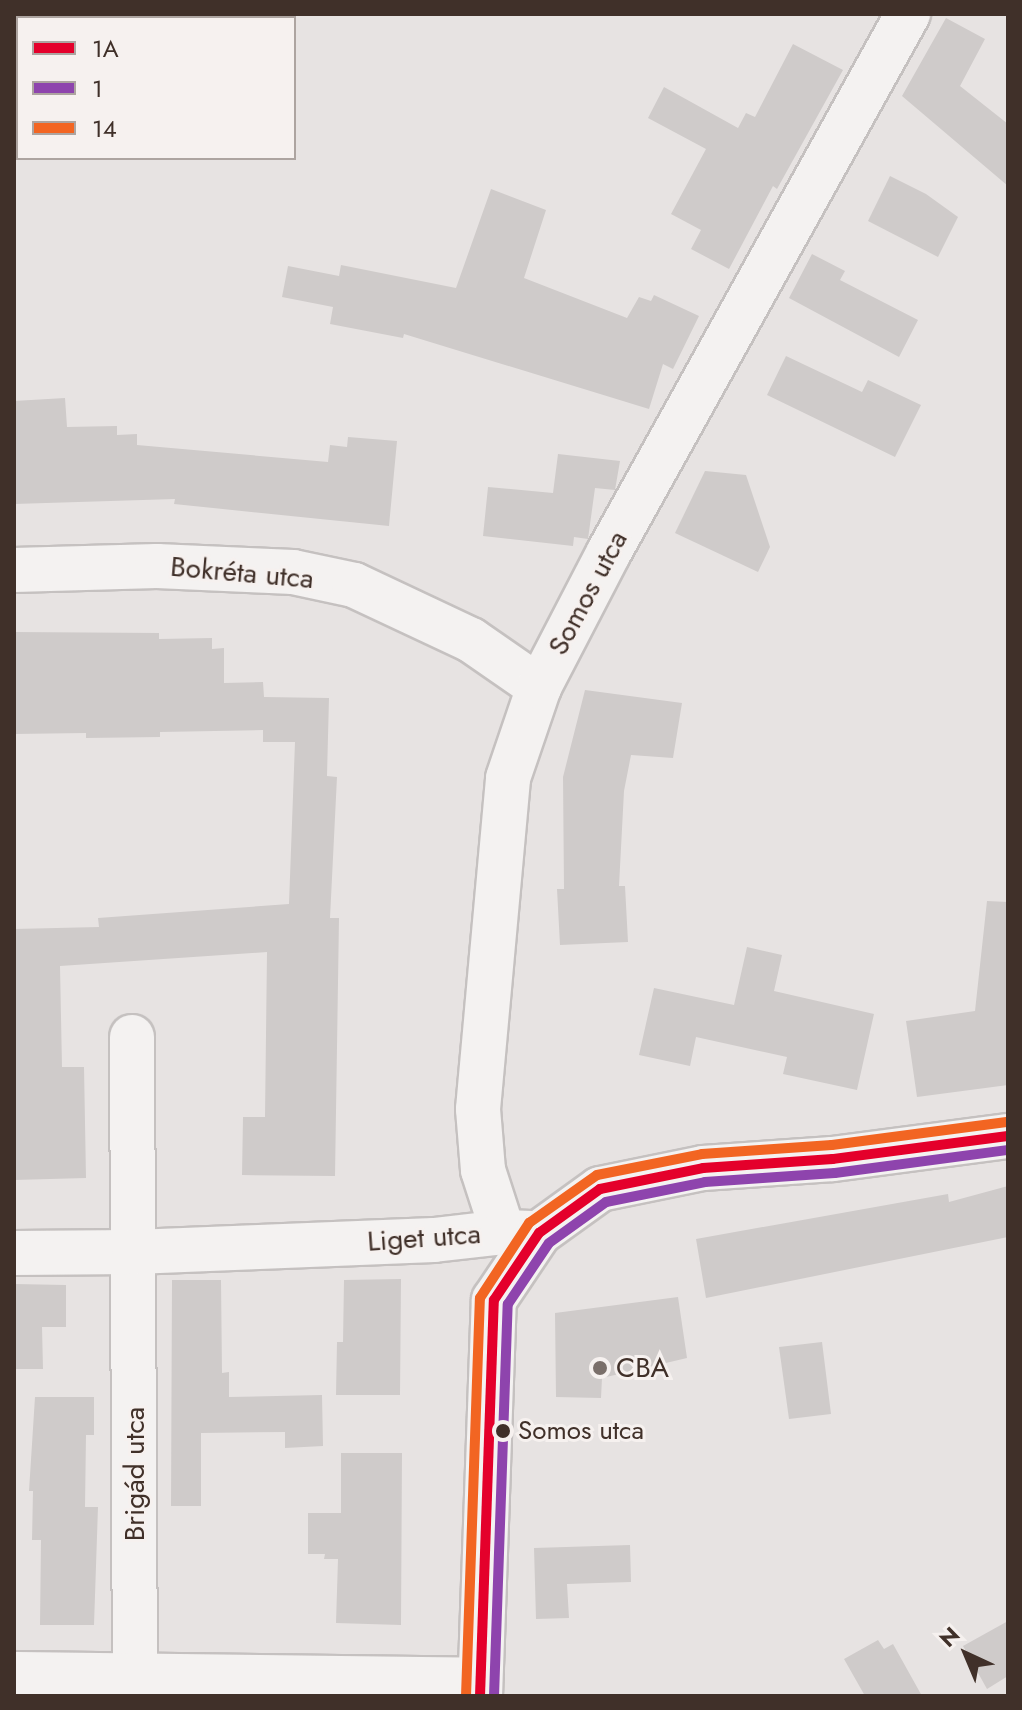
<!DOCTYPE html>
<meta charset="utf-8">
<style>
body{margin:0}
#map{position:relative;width:1022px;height:1710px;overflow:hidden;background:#e7e3e2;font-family:Jost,sans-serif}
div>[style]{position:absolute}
.building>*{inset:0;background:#cfcbca}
.roads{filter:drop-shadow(2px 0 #c5c1c0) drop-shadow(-2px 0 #c5c1c0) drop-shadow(0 2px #c5c1c0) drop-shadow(0 -2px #c5c1c0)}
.minor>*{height:44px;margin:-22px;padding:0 22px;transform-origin:22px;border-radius:22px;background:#f4f2f1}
.bus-1>*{height:10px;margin:-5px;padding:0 5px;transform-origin:5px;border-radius:5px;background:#e4002b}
.bus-2>*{height:10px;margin:-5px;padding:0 5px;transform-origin:5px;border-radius:5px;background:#8e44ad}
.bus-3>*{height:10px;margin:-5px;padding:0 5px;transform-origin:5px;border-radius:5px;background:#f26522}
.dots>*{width:22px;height:22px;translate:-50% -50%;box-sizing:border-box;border:4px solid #f6f1ef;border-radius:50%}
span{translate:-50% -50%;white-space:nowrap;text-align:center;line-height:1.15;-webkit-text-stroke:6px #f6f1ef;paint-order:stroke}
.bus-label{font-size:26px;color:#403029}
.left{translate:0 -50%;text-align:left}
.street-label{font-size:28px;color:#403029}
.poi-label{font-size:28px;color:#403029}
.frame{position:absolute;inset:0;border:16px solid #403029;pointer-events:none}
.legend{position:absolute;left:16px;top:16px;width:280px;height:144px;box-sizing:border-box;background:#f6f1ef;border:2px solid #ada4a0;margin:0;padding:10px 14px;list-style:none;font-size:24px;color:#403029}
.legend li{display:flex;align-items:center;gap:16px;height:40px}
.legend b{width:40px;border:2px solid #ada4a0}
.north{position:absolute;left:926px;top:1614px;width:80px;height:80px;-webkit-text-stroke:6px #f6f1ef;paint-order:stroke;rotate:316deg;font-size:22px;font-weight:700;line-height:32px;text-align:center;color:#403029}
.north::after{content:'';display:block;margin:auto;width:28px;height:36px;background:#403029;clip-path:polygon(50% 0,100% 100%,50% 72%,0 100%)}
</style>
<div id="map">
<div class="building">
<div style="clip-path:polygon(946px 18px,985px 39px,960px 86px,1008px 124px,1008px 186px,902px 96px)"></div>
<div style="clip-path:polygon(793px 44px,843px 70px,777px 189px,773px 186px,729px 269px,691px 249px,701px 230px,671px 214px,706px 149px,648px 118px,664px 87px,738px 128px,746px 113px,755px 117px)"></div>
<div style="clip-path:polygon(890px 176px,926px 194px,958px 217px,938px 257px,868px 221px)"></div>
<div style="clip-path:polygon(491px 189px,546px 210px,524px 278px,627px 318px,639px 297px,651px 301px,654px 295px,699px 316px,673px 369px,663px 364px,649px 409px,404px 334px,403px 338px,330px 324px,333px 307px,282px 297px,288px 266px,339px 276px,341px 265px,456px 288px)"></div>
<div style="clip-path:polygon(812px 254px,845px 271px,840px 280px,918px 320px,899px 357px,789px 298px)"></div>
<div style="clip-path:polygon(786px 356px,862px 392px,868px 380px,921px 405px,895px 457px,767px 395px)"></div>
<div style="clip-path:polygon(65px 398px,67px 427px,117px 426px,117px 435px,137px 434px,137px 445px,328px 462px,330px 445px,347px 447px,348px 437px,397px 441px,389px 526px,174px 504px,175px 499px,14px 504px,14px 401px)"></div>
<div style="clip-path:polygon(558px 454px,620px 461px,615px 490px,595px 488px,588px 539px,574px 537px,573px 546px,483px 536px,488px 487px,553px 493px)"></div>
<div style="clip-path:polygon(705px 471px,746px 475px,770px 547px,758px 572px,675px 533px)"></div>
<div style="clip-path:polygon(14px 632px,159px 633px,159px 639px,212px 638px,212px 649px,224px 648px,224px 683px,263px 682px,264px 697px,329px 698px,327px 776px,337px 777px,330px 918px,339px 918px,335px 1176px,242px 1175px,243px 1117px,265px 1117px,267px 952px,60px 966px,62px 1067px,84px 1067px,86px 1178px,14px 1180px,14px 929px,99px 927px,98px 918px,289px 904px,295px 742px,263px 742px,263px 730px,160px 732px,160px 737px,86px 738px,86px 733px,14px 734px)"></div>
<div style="clip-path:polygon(585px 690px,682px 703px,673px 758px,631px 755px,624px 791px,619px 886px,625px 886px,628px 942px,560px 945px,557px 889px,564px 889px,563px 777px)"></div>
<div style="clip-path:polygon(987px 901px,1008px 902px,1008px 1085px,917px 1097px,906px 1021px,975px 1011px)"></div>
<div style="clip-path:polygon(747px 947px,782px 955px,774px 991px,874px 1014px,857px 1090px,783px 1074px,787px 1057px,696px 1037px,690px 1066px,639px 1055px,654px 988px,734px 1005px)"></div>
<div style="clip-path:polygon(1008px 1186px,1008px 1237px,706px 1298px,696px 1239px,948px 1194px,949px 1202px)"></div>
<div style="clip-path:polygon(401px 1279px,400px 1395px,336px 1395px,337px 1342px,343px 1342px,344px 1280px)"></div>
<div style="clip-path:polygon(172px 1280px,221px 1280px,222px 1373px,229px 1372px,229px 1397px,322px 1395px,323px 1446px,285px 1448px,285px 1432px,201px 1433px,201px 1506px,171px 1506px)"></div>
<div style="clip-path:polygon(14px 1284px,66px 1285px,66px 1327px,42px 1327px,43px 1369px,14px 1369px)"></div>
<div style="clip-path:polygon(678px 1297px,687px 1358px,602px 1378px,601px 1398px,556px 1397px,555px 1313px)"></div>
<div style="clip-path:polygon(822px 1342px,831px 1414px,789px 1419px,779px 1347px)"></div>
<div style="clip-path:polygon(35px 1397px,94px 1397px,94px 1435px,86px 1435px,85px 1507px,98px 1507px,94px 1625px,40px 1625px,41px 1540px,32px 1540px,33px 1491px,29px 1491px)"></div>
<div style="clip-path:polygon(341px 1453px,402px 1453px,401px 1625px,336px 1623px,338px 1559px,324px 1559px,325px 1554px,308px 1554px,308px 1513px,341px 1513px)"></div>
<div style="clip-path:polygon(630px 1545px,631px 1582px,567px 1584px,569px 1618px,536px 1619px,534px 1548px)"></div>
<div style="clip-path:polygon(1008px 1621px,1008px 1676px,987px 1689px,963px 1646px)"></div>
<div style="clip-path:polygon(878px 1640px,884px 1649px,893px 1644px,922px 1696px,865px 1696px,844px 1659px)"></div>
</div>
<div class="roads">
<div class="minor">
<div style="left:14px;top:570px;width:143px;rotate:-1.6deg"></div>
<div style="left:157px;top:566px;width:136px;rotate:2.5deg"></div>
<div style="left:293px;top:572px;width:62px;rotate:12deg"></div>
<div style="left:354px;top:585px;width:129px;rotate:25.2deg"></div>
<div style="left:471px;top:640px;width:83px;rotate:34.7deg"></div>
<div style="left:132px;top:1037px;width:659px;rotate:89.74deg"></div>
<div style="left:503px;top:1232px;width:65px;rotate:-107.9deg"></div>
<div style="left:483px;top:1170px;width:61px;rotate:-94.7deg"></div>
<div style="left:478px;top:1109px;width:332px;rotate:-84.8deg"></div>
<div style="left:508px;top:778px;width:96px;rotate:-71.2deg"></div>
<div style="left:539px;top:687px;width:152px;rotate:-62.6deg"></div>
<div style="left:609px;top:552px;width:616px;rotate:-60.94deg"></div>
<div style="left:14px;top:1253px;width:120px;rotate:-0.5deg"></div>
<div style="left:134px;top:1252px;width:300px;rotate:-2.3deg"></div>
<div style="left:434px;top:1240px;width:69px;rotate:-6.6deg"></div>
<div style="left:503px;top:1232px;width:36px;rotate:2deg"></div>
<div style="left:539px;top:1233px;width:75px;rotate:-35.8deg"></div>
<div style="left:600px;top:1189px;width:105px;rotate:-11.5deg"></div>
<div style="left:703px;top:1168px;width:130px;rotate:-4deg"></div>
<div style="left:833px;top:1159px;width:177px;rotate:-7.5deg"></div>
<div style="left:14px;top:1674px;width:466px;rotate:0.7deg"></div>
<div style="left:480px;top:1696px;width:396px;rotate:-88deg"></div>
<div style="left:494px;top:1300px;width:81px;rotate:-56.1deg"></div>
</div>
</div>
<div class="bus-1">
<div style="left:480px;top:1696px;width:396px;rotate:-88deg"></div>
<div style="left:494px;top:1300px;width:81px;rotate:-56.1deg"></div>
<div style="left:539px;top:1233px;width:75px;rotate:-35.8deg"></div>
<div style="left:600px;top:1189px;width:105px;rotate:-11.5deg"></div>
<div style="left:703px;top:1168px;width:130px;rotate:-4deg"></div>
<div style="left:833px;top:1159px;width:177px;rotate:-7.5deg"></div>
</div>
<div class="bus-2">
<div style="left:494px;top:1696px;width:392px;rotate:-88deg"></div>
<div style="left:508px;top:1304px;width:73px;rotate:-56.1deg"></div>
<div style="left:549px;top:1243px;width:70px;rotate:-35.7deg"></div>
<div style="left:606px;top:1202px;width:101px;rotate:-11.4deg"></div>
<div style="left:705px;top:1182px;width:130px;rotate:-4deg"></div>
<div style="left:835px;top:1173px;width:175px;rotate:-7.6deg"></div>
</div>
<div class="bus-3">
<div style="left:466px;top:1696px;width:398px;rotate:-88deg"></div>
<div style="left:480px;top:1298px;width:90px;rotate:-56.8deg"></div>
<div style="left:529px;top:1223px;width:83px;rotate:-35.2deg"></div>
<div style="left:597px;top:1175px;width:107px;rotate:-11.3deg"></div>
<div style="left:702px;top:1154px;width:130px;rotate:-4deg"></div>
<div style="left:832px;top:1145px;width:176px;rotate:-7.5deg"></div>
</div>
<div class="dots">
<div style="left:600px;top:1368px;background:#7a6f6a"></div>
<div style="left:503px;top:1431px;background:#403029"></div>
</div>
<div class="bus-label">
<span class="left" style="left:518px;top:1431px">Somos utca</span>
</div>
<div class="street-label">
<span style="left:242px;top:573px;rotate:5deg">Bokréta utca</span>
<span style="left:588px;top:593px;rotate:-62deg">Somos utca</span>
<span style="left:424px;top:1238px;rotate:-4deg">Liget utca</span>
<span style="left:135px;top:1474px;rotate:-90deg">Brigád utca</span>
</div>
<div class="poi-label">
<span class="left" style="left:616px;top:1368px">CBA</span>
</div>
<div class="frame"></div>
<ul class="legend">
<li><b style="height:10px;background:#e4002b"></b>1A</li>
<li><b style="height:10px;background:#8e44ad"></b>1</li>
<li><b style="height:10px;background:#f26522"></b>14</li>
</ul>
<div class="north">N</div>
</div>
